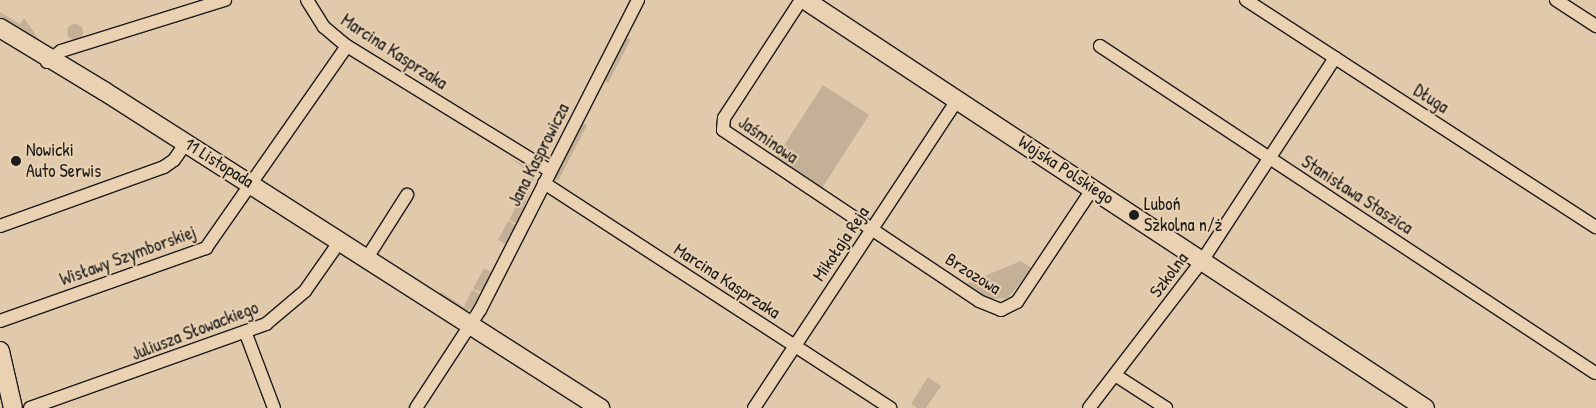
<!DOCTYPE html>
<meta charset="utf-8">
<style>
body{margin:0}
#map{position:relative;width:1596px;height:408px;overflow:hidden;background:#e1caab;font-family:"Patrick Hand",sans-serif}
div>[style]{position:absolute}
.green>*{inset:0;background:#c3b096}
.round{border-radius:50%}
.roads{filter:drop-shadow(1px 0 #1c1c1c) drop-shadow(-1px 0 #1c1c1c) drop-shadow(0 1px #1c1c1c) drop-shadow(0 -1px #1c1c1c)}
.street>*{height:12px;margin:-6px;padding:0 6px;transform-origin:6px;border-radius:6px;background:#e9d1b1}
.secondary>*{height:18px;margin:-9px;padding:0 9px;transform-origin:9px;border-radius:9px;background:#e9d1b1}
.dots>*{width:14px;height:14px;translate:-50% -50%;box-sizing:border-box;border:2px solid #e9d1b1;border-radius:50%}
span{translate:-50% -50%;white-space:nowrap;text-align:center;line-height:1.15;-webkit-text-stroke:4px #e9d1b1;paint-order:stroke}
.street-label{font-size:18px;color:#1c1c1c}
.poi-label{font-size:18px;color:#1c1c1c}
.left{translate:0 -50%;text-align:left}
</style>
<div id="map">
<div class="green">
<div style="clip-path:polygon(0 12px,20px 24px,24px 18px,40px 41px,0 18px)"></div>
<div class="round" style="left:67px;top:24px;width:16px;height:16px"></div>
<div style="clip-path:polygon(625px 38px,631px 39px,608px 83px,603px 79px)"></div>
<div style="clip-path:polygon(823px 85px,869px 115px,822px 188px,776px 158px)"></div>
<div style="clip-path:polygon(582px 123px,587px 125px,558px 181px,554px 180px)"></div>
<div style="clip-path:polygon(505px 154px,535px 173px,535px 177px,517px 224px,509px 220px,530px 178px,528px 171px)"></div>
<div style="clip-path:polygon(508px 221px,517px 226px,507px 245px,498px 240px)"></div>
<div style="clip-path:polygon(1021px 261px,1032px 268px,1008px 298px,989px 299px,965px 284px)"></div>
<div style="clip-path:polygon(484px 268px,493px 273px,483px 293px,473px 289px)"></div>
<div style="clip-path:polygon(472px 290px,480px 294px,473px 308px,466px 311px,439px 295px,441px 292px,464px 307px)"></div>
<div style="clip-path:polygon(928px 377px,941px 386px,926px 408px,917px 408px,911px 404px)"></div>
</div>
<div class="roads">
<div class="street">
<div style="left:307px;top:0;width:32px;rotate:58deg"></div>
<div style="left:324px;top:27px;width:30px;rotate:40deg"></div>
<div style="left:347px;top:46px;width:238px;rotate:31.6deg"></div>
<div style="left:801px;top:0;width:141px;rotate:123.1deg"></div>
<div style="left:724px;top:118px;width:12px;rotate:95deg"></div>
<div style="left:723px;top:130px;width:308px;rotate:33.7deg"></div>
<div style="left:979px;top:301px;width:24px;rotate:22deg"></div>
<div style="left:1001px;top:310px;width:18px;rotate:-27deg"></div>
<div style="left:1017px;top:302px;width:137px;rotate:-56.3deg"></div>
<div style="left:1246px;top:0;width:417px;rotate:33deg"></div>
<div style="left:1556px;top:0;width:48px;rotate:33deg"></div>
<div style="left:1100px;top:46px;width:593px;rotate:33.45deg"></div>
<div style="left:47px;top:62px;width:18px;rotate:-38deg"></div>
<div style="left:61px;top:51px;width:172px;rotate:-17.3deg"></div>
<div style="left:544px;top:183px;width:413px;rotate:33deg"></div>
<div style="left:0;top:226px;width:174px;rotate:-19.8deg"></div>
<div style="left:164px;top:167px;width:12px;rotate:-35deg"></div>
<div style="left:174px;top:160px;width:21px;rotate:-55deg"></div>
<div style="left:367px;top:258px;width:75px;rotate:-57.6deg"></div>
<div style="left:0;top:321px;width:219px;rotate:-19.5deg"></div>
<div style="left:206px;top:248px;width:246px;rotate:-55.1deg"></div>
<div style="left:246px;top:334px;width:79px;rotate:69.3deg"></div>
<div style="left:1115px;top:375px;width:61px;rotate:32.9deg"></div>
<div style="left:30px;top:408px;width:251px;rotate:-19.6deg"></div>
<div style="left:266px;top:324px;width:51px;rotate:-40.2deg"></div>
<div style="left:305px;top:291px;width:61px;rotate:-55deg"></div>
<div style="left:416px;top:408px;width:117px;rotate:-56.9deg"></div>
<div style="left:480px;top:310px;width:348px;rotate:-63deg"></div>
<div style="left:754px;top:408px;width:369px;rotate:-56.6deg"></div>
<div style="left:1089px;top:408px;width:185px;rotate:-52.5deg"></div>
<div style="left:1202px;top:261px;width:243px;rotate:-56.8deg"></div>
</div>
<div class="secondary">
<div style="left:805px;top:0;width:742px;rotate:33.35deg"></div>
<div style="left:0;top:28px;width:122px;rotate:31.2deg"></div>
<div style="left:104px;top:91px;width:589px;rotate:32.58deg"></div>
<div style="left:0;top:351px;width:58px;rotate:77.2deg"></div>
</div>
</div>
<div class="dots">
<div style="left:16px;top:161px;background:#1c1c1c"></div>
<div style="left:1134px;top:215px;background:#1c1c1c"></div>
</div>
<div class="street-label">
<span style="left:394px;top:52px;rotate:33deg">Marcina Kasprzaka</span>
<span style="left:1431px;top:99px;rotate:33deg">Długa</span>
<span style="left:768px;top:140px;rotate:35deg">Jaśminowa</span>
<span style="left:539px;top:155px;rotate:-63deg">Jana Kasprowicza</span>
<span style="left:219px;top:163px;rotate:32deg">11 Listopada</span>
<span style="left:1066px;top:170px;rotate:33deg">Wojska Polskiego</span>
<span style="left:1357px;top:195px;rotate:33deg">Stanisława Staszica</span>
<span style="left:841px;top:244px;rotate:-56deg">Mikołaja Reja</span>
<span style="left:128px;top:256px;rotate:-20deg">Wisławy Szymborskiej</span>
<span style="left:973px;top:274px;rotate:32deg">Brzozowa</span>
<span style="left:1169px;top:275px;rotate:-53deg">Szkolna</span>
<span style="left:727px;top:281px;rotate:33deg">Marcina Kasprzaka</span>
<span style="left:195px;top:331px;rotate:-21deg">Juliusza Słowackiego</span>
</div>
<div class="poi-label">
<span class="left" style="left:26px;top:161px">Nowicki<br>Auto Serwis</span>
<span class="left" style="left:1144px;top:215px">Luboń<br>Szkolna n/ż</span>
</div>
</div>
